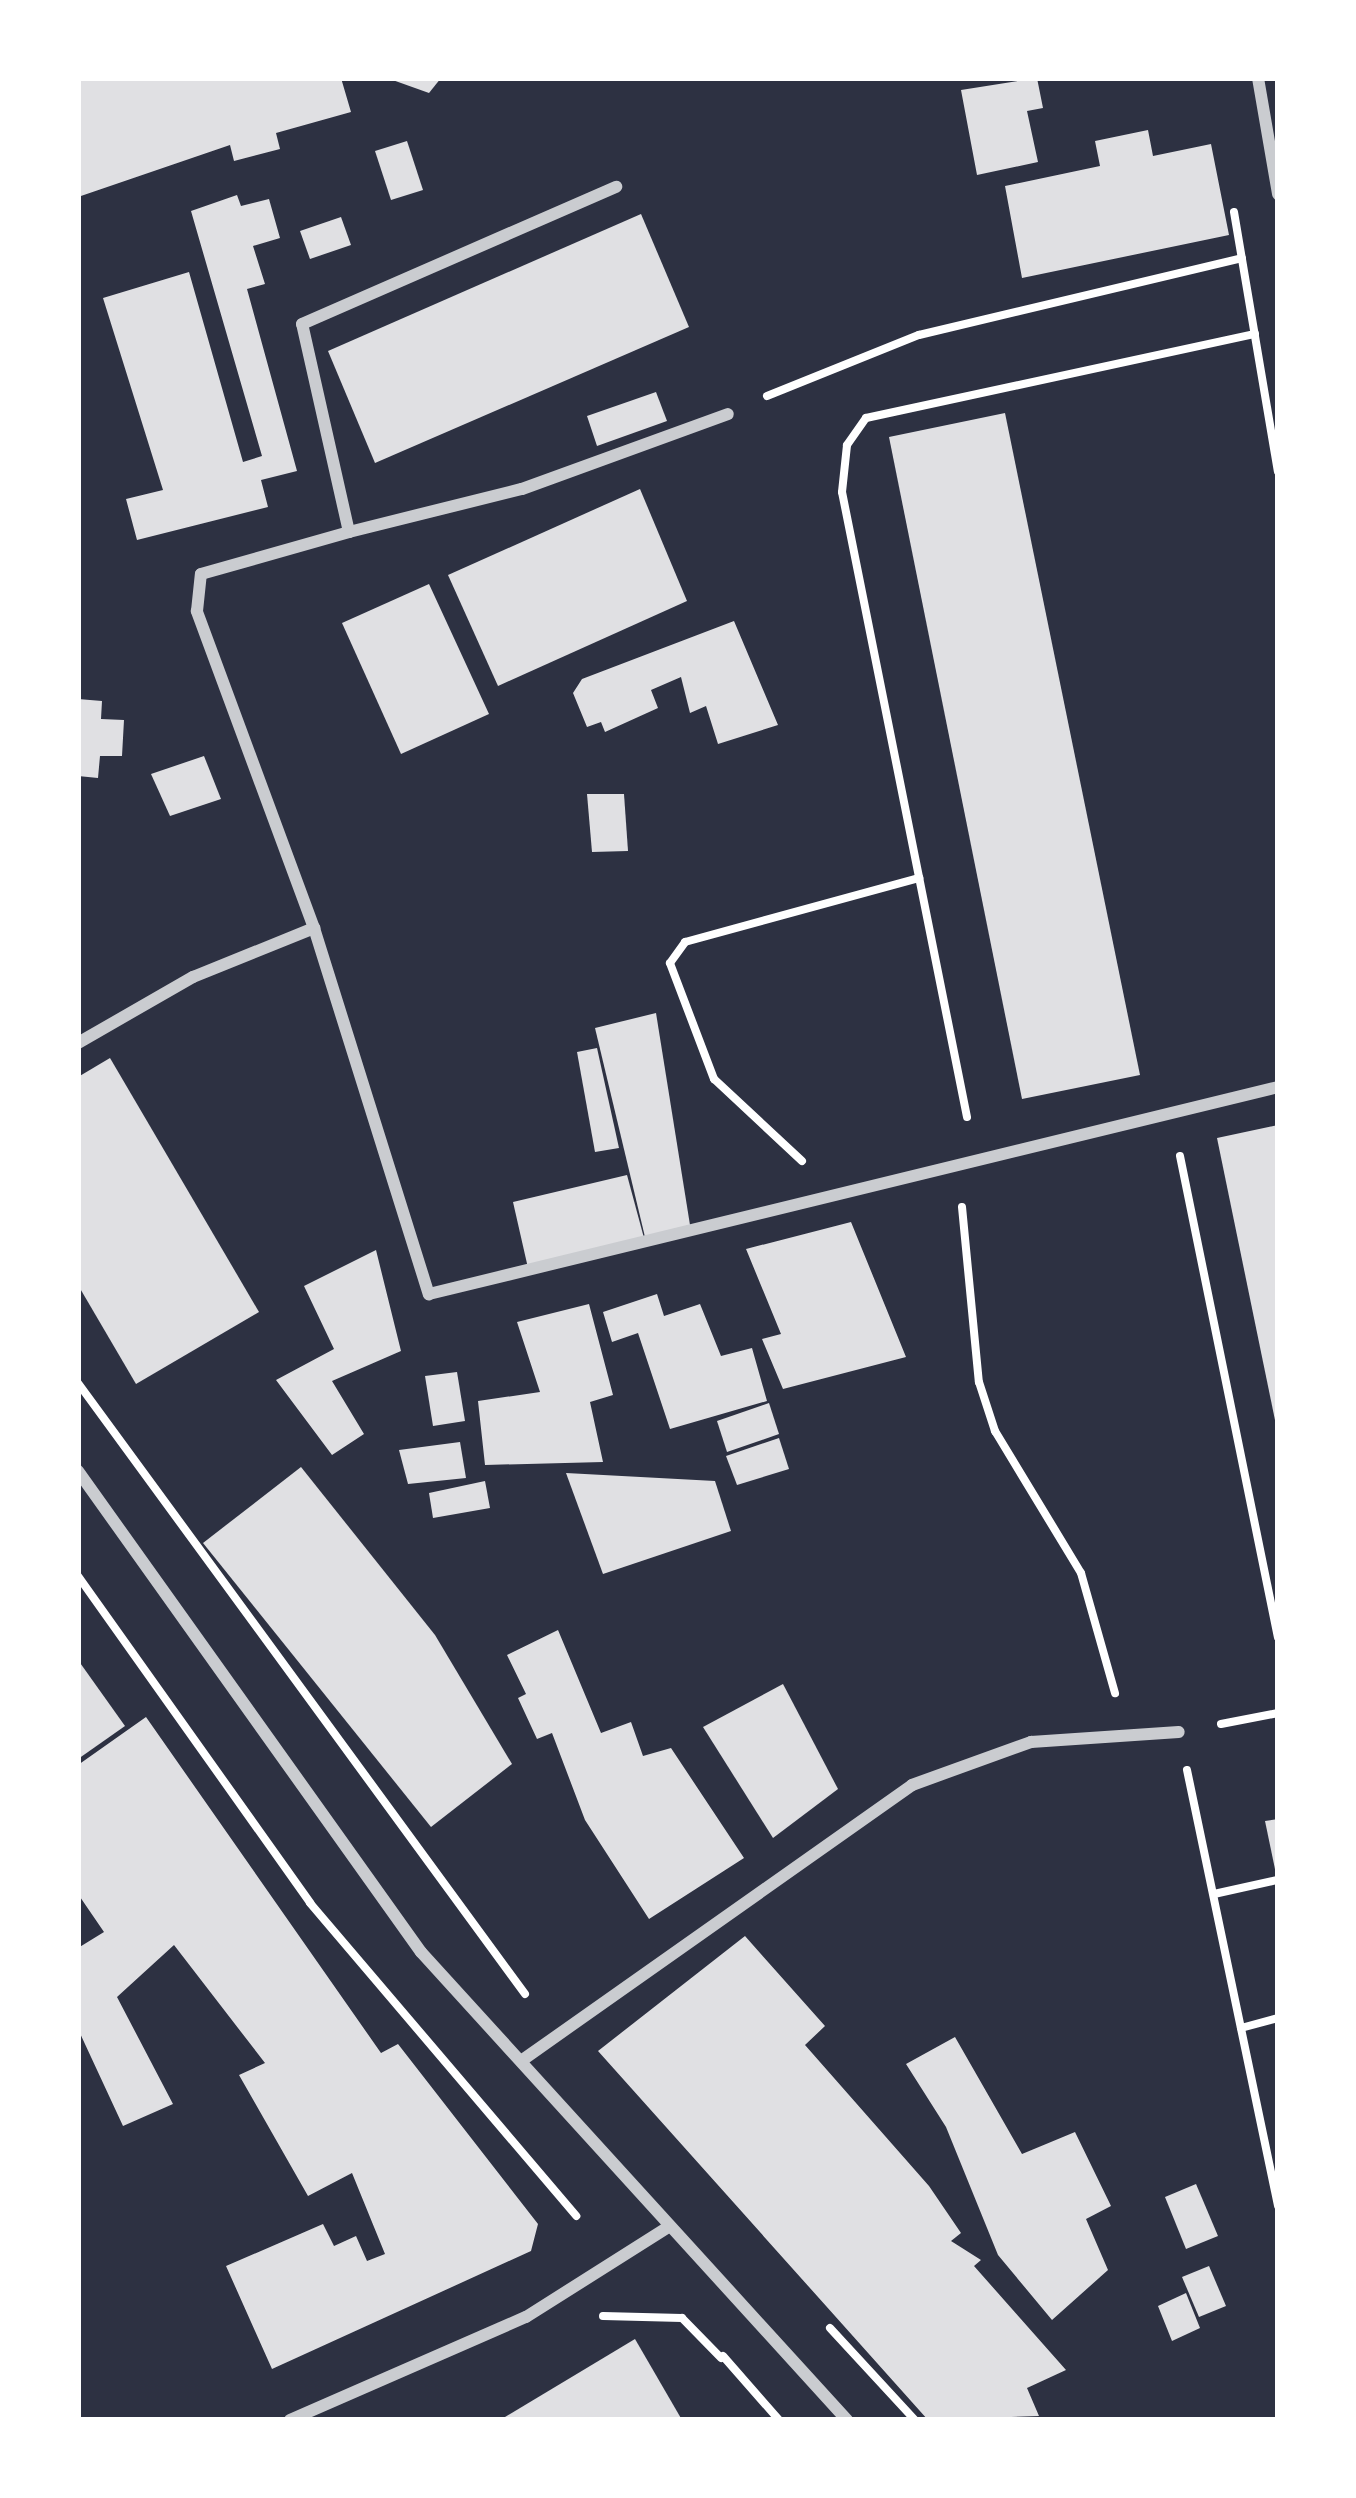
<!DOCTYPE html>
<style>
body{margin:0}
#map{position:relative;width:1356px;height:2498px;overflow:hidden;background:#2d3142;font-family:Rubik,sans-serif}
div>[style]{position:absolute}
.building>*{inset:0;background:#e0e0e3}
.path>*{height:8px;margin:-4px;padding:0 4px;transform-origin:4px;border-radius:4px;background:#fff}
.minor>*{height:12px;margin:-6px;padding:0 6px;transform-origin:6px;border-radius:6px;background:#caccd0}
span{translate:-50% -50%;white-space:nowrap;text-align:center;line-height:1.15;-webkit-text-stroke:10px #fff;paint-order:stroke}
.frame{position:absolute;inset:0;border:81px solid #fff;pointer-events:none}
</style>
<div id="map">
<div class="building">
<div style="clip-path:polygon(78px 78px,341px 78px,351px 112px,276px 133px,280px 149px,234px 161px,230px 145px,78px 197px)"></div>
<div style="clip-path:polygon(387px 78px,441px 78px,429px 93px)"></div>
<div style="clip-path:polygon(1037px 78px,1043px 108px,1027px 111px,1038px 162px,977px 175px,961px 90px)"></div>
<div style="clip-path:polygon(1148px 130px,1153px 156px,1211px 144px,1229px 235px,1022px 278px,1005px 186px,1100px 166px,1095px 141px)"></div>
<div style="clip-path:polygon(407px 141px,423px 190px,391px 200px,375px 151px)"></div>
<div style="clip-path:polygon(237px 195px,241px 206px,269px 199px,280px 238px,253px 246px,265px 284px,247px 289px,297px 471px,261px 480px,268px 507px,137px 540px,126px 499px,163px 490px,103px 298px,189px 272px,243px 462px,262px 456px,191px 211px)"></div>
<div style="clip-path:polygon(641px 214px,689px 327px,375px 463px,328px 351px)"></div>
<div style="clip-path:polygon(341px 217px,351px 245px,310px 259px,300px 231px)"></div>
<div style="clip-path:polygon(656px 392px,667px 421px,597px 446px,587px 416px)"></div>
<div style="clip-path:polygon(1005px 413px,1140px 1075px,1022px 1099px,889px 437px)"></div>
<div style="clip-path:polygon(640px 489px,687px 601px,498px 686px,448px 575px)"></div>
<div style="clip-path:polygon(429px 584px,489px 714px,401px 754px,342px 623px)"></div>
<div style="clip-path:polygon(734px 621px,778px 725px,718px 744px,706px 706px,690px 713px,681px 677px,651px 690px,658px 708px,605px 732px,601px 722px,587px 727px,573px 693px,582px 679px)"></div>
<div style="clip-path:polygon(78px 699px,102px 701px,101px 719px,124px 720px,122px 756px,100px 756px,98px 778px,78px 776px)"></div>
<div style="clip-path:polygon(204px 756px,221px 799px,170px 816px,151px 774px)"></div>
<div style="clip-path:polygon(587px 794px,624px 794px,628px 851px,592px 852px)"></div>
<div style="clip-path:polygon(656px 1013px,690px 1225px,645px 1237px,595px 1028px)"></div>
<div style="clip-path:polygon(597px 1048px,619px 1148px,595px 1152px,577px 1052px)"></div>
<div style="clip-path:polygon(110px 1058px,259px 1312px,136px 1384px,78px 1285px,78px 1077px)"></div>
<div style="clip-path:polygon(1278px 1125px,1278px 1425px,1276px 1425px,1217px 1138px)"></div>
<div style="clip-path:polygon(627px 1175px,644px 1238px,528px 1268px,513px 1202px)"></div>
<div style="clip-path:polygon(851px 1222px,906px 1357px,783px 1389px,762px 1339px,781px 1334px,746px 1249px)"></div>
<div style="clip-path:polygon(376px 1250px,401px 1351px,332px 1381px,364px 1434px,332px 1455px,276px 1380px,334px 1349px,304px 1286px)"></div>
<div style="clip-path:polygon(657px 1294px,664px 1316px,700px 1304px,721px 1356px,752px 1348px,767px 1401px,670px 1429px,638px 1333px,612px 1342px,603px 1312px)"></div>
<div style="clip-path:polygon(589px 1304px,613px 1395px,590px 1402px,603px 1462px,485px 1465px,478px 1401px,540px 1392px,517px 1322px)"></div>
<div style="clip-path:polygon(457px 1372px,465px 1421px,433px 1426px,425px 1376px)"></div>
<div style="clip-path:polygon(769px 1403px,779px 1434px,727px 1452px,717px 1421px)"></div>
<div style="clip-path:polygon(779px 1438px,789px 1469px,737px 1485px,726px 1456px)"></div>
<div style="clip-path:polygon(460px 1442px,466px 1478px,408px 1484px,399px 1450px)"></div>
<div style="clip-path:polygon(301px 1467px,435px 1635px,512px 1764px,431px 1827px,203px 1543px)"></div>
<div style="clip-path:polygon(566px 1473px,715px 1481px,731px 1531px,603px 1574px)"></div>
<div style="clip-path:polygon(485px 1481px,490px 1508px,433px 1518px,429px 1493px)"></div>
<div style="clip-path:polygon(558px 1630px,601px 1733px,631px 1722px,643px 1756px,671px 1748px,744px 1858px,649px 1919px,585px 1820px,552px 1733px,537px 1739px,518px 1698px,526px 1694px,507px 1655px)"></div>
<div style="clip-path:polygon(78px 1660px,125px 1726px,78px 1759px)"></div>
<div style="clip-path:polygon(783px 1684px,838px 1789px,773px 1838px,703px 1727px)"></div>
<div style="clip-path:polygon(146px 1717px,381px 2053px,398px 2044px,538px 2224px,531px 2251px,272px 2369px,226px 2266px,323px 2224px,334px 2246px,356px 2236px,367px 2261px,385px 2254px,352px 2173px,308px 2196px,239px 2075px,265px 2063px,174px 1945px,117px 1997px,173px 2104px,123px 2126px,78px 2029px,78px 1948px,104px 1932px,78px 1894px,78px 1765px)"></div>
<div style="clip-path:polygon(1278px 1819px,1278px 1874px,1276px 1874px,1265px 1821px)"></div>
<div style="clip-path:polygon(745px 1936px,825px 2026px,805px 2045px,929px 2186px,961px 2233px,951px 2241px,981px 2260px,974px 2266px,1066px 2370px,1027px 2388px,1039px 2416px,928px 2420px,598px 2051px)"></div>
<div style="clip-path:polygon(955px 2037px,1022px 2154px,1075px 2132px,1111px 2206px,1086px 2219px,1108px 2270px,1052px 2320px,998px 2255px,946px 2127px,906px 2064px)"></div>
<div style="clip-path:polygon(1196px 2184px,1218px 2236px,1186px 2249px,1165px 2197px)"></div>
<div style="clip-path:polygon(1209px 2266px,1226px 2306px,1199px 2317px,1182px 2277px)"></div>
<div style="clip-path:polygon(1186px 2293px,1200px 2328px,1172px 2341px,1158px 2306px)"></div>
<div style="clip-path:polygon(635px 2339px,682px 2420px,500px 2420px)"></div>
</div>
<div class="path">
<div style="left:1234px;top:212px;width:263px;rotate:80.4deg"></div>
<div style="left:767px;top:396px;width:164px;rotate:-21.9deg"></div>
<div style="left:919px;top:335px;width:332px;rotate:-13.4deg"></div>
<div style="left:967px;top:1117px;width:637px;rotate:-101.31deg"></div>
<div style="left:842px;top:492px;width:47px;rotate:-83.9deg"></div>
<div style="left:847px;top:445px;width:33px;rotate:-55deg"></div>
<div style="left:866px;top:418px;width:398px;rotate:-12.2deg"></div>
<div style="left:1180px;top:1156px;width:491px;rotate:78.5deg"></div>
<div style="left:802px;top:1161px;width:120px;rotate:-137deg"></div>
<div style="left:714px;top:1079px;width:124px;rotate:-110.8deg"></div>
<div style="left:670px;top:963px;width:26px;rotate:-54deg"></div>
<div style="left:685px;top:942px;width:243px;rotate:-15.3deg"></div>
<div style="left:962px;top:1207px;width:176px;rotate:84.5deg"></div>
<div style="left:979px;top:1382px;width:52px;rotate:71.9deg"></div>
<div style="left:995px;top:1431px;width:166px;rotate:58.8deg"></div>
<div style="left:1081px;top:1573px;width:125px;rotate:74.2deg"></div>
<div style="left:78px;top:1383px;width:757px;rotate:53.81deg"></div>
<div style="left:78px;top:1576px;width:401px;rotate:54.6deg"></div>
<div style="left:310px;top:1903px;width:411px;rotate:49.6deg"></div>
<div style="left:1221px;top:1724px;width:58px;rotate:-10.9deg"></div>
<div style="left:1187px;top:1770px;width:445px;rotate:78.2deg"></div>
<div style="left:1214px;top:1894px;width:65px;rotate:-12.5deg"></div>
<div style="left:1241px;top:2028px;width:38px;rotate:-15deg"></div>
<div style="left:603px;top:2316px;width:79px;rotate:1.5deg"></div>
<div style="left:682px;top:2318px;width:56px;rotate:45.7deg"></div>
<div style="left:830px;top:2328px;width:125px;rotate:47.3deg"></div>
<div style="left:723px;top:2356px;width:85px;rotate:48.8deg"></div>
</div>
<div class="minor">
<div style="left:1258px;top:78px;width:118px;rotate:80.2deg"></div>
<div style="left:349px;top:532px;width:178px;rotate:-14deg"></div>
<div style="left:522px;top:489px;width:219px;rotate:-20deg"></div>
<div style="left:314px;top:928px;width:338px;rotate:-110.3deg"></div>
<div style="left:197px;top:611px;width:37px;rotate:-84deg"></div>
<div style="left:201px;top:574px;width:154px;rotate:-15.8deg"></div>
<div style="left:349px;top:532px;width:213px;rotate:-102.7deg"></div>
<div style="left:302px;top:324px;width:343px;rotate:-23.6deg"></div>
<div style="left:78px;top:1043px;width:133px;rotate:-29.9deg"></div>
<div style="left:193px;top:977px;width:131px;rotate:-22deg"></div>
<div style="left:314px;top:928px;width:384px;rotate:72.6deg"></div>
<div style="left:429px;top:1294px;width:874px;rotate:-13.7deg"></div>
<div style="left:78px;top:1471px;width:591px;rotate:54.51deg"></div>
<div style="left:421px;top:1952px;width:633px;rotate:47.69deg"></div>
<div style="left:521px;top:2061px;width:479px;rotate:-35.2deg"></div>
<div style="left:912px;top:1785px;width:127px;rotate:-19.9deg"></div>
<div style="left:1031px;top:1742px;width:148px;rotate:-3.9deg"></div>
<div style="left:290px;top:2420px;width:257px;rotate:-23.6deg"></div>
<div style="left:526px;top:2317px;width:170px;rotate:-32.3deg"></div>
</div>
<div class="frame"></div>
</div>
